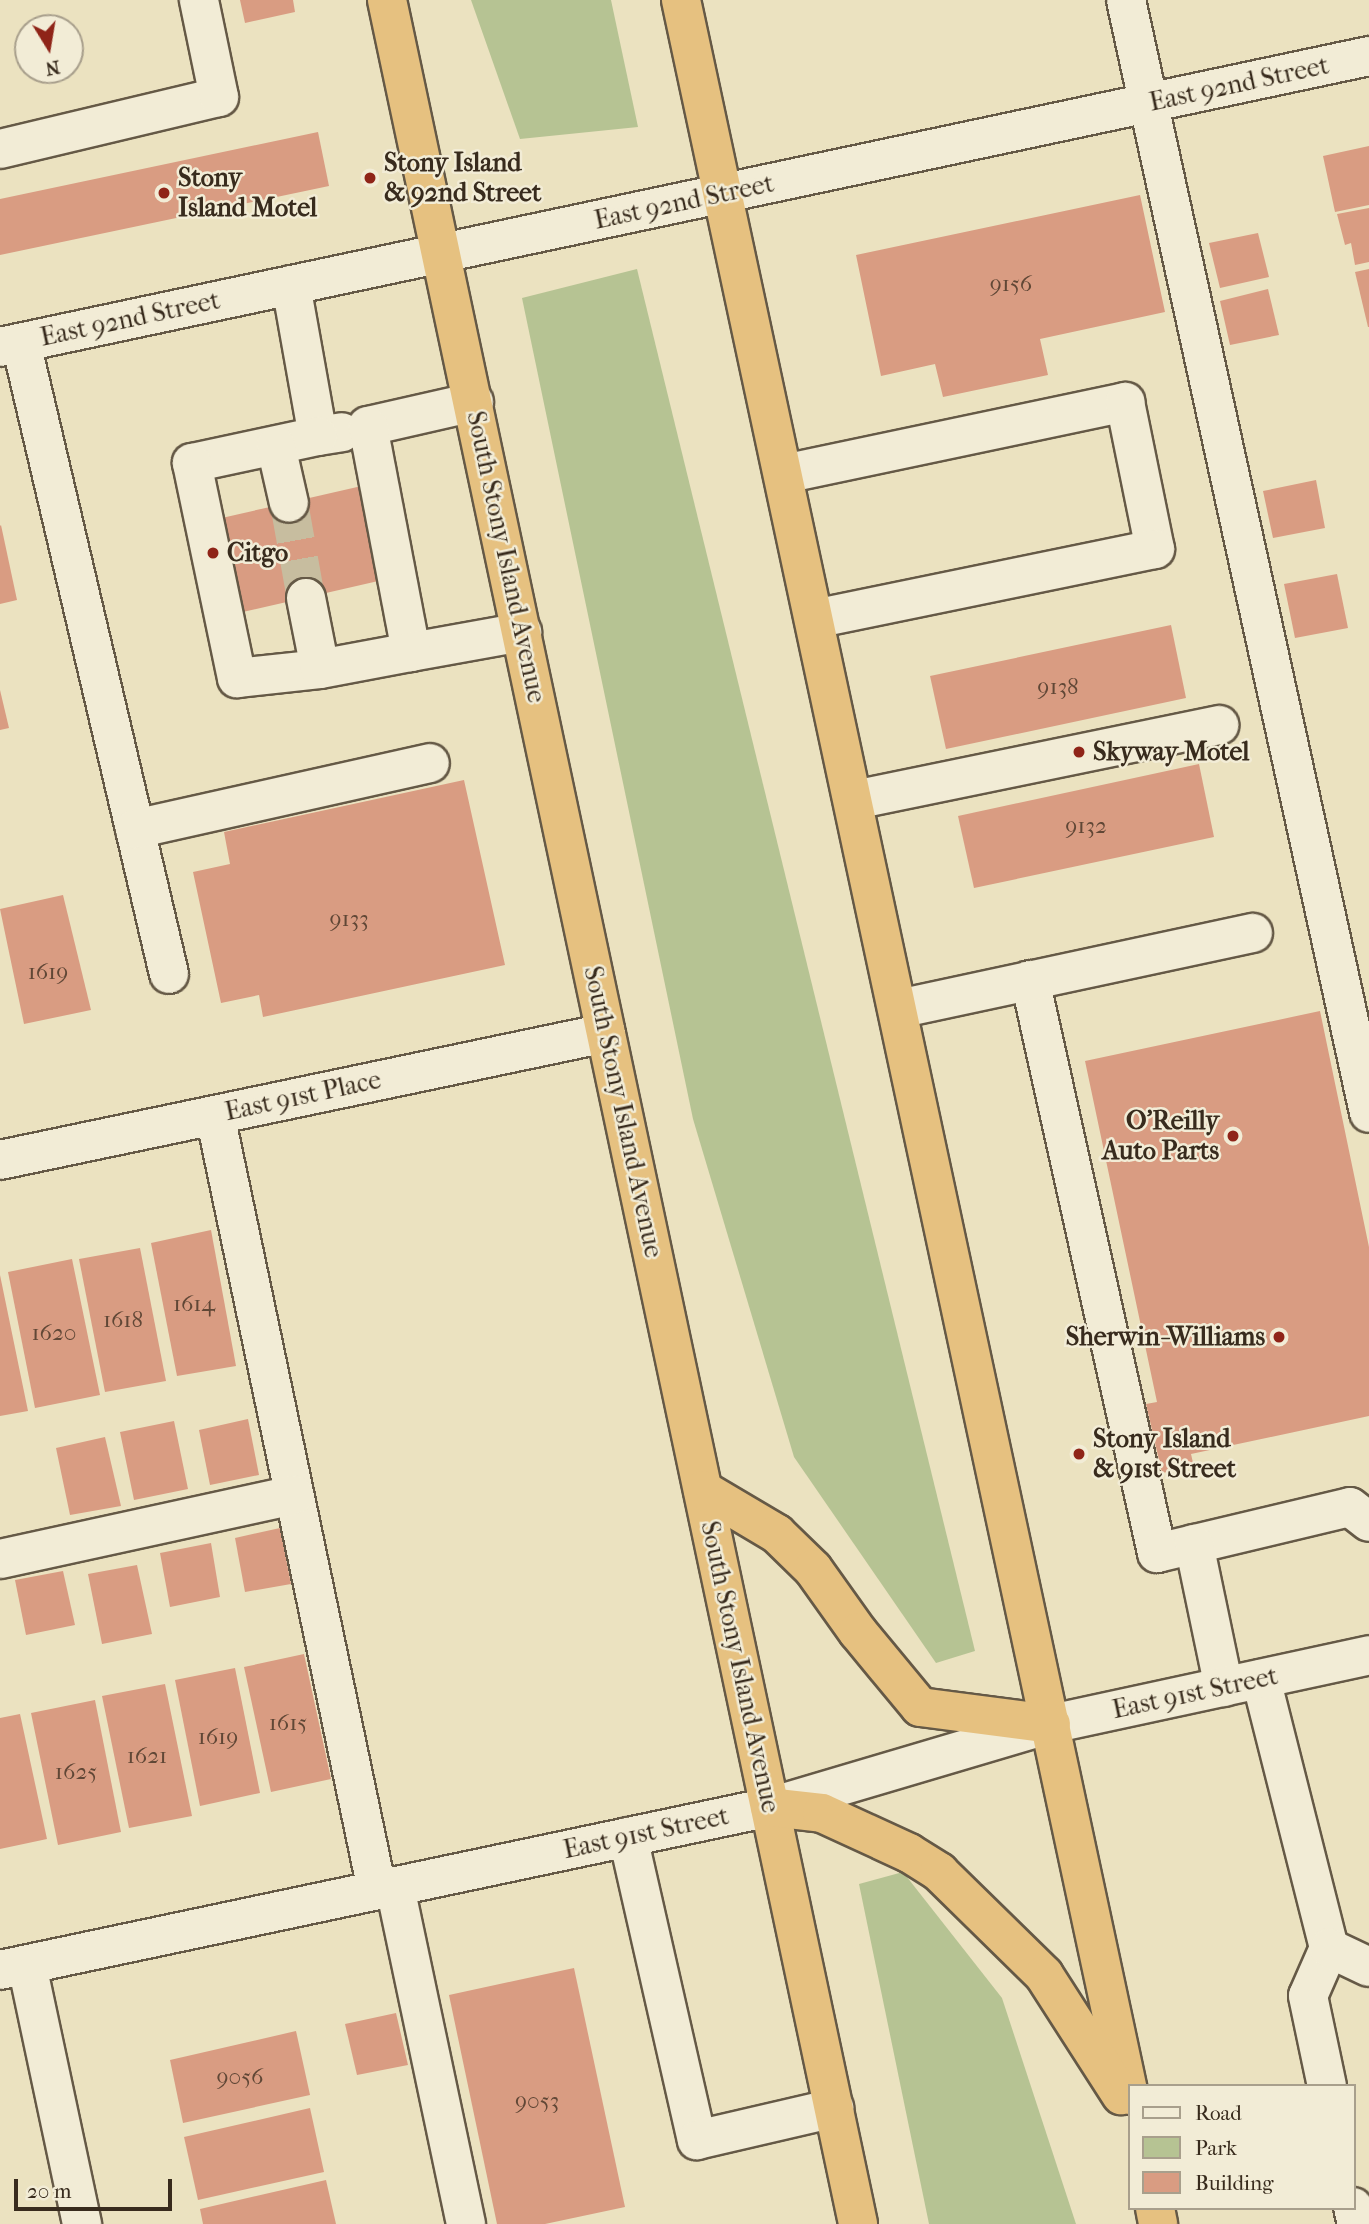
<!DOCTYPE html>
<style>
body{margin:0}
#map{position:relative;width:1369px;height:2224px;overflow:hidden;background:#ebe2c0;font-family:"IM FELL French Canon",serif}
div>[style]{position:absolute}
.green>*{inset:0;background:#b6c393}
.building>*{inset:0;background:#d99c82}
.minor-tunnel>*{height:38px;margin-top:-19px;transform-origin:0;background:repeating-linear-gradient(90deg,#c7bd9f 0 38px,transparent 0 57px)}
.roads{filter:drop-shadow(2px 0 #655946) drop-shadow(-2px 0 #655946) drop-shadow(0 2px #655946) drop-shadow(0 -2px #655946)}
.minor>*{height:38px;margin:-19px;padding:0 19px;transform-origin:19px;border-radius:19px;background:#f2ecd6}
.highway>*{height:38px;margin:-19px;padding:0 19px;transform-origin:19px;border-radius:19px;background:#e6c180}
.dots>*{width:19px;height:19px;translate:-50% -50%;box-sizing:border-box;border:4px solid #f2ecd6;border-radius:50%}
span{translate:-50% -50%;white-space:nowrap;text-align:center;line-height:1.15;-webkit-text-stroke:5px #f2ecd6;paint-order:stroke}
.number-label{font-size:23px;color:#604736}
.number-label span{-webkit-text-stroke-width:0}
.street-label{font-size:26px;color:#382b1d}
.poi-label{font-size:26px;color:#382b1d;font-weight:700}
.left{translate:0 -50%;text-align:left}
.right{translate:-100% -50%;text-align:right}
.legend{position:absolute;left:1128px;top:2084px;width:228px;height:126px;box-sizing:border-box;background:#f2ecd6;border:2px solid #a89f8c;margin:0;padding:9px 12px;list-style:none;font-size:21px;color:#382b1d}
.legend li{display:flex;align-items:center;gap:14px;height:35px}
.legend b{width:35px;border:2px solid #a89f8c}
.north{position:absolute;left:14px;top:14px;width:70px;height:70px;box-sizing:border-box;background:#f2ecd6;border:2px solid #a89f8c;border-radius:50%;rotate:169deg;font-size:19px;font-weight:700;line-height:28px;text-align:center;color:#382b1d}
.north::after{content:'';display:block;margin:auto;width:24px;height:32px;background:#8f2418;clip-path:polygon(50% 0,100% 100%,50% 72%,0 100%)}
.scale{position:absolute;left:14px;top:2179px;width:158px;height:32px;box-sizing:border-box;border:4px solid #382b1d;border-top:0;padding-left:9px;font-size:21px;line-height:24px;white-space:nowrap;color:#382b1d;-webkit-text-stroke:5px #f2ecd6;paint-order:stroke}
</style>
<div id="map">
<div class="green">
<div style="clip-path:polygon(471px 0,611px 0,638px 127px,520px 139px)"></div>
<div style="clip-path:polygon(637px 269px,975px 1651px,936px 1663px,794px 1457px,693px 1119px,522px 298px)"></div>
<div style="clip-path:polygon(903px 1872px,1002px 1998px,1076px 2224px,929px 2224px,859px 1884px)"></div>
</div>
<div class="building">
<div style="clip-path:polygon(240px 0,293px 0,295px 12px,245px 23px)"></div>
<div style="clip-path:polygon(318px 132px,329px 186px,0 255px,0 199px)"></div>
<div style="clip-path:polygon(1369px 146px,1369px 205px,1335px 212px,1323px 156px)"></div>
<div style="clip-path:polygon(1140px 195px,1165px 312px,1040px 339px,1048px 375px,943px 397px,935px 364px,881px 376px,856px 255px)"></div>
<div style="clip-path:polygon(1369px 208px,1369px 262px,1355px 265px,1351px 243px,1345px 245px,1337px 214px)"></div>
<div style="clip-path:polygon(1258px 233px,1269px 277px,1220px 288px,1209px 243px)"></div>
<div style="clip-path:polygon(1369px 269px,1369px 327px,1368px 327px,1355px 272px)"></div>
<div style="clip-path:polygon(1268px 289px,1279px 335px,1230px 345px,1220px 301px)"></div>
<div style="clip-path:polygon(1316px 480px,1325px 528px,1273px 538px,1263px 491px)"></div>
<div style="clip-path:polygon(366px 485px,387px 579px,234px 614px,213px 520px)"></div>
<div style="clip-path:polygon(1px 525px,17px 600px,0 604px,0 526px)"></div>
<div style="clip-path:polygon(1337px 574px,1348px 628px,1295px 638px,1284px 584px)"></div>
<div style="clip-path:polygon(1171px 625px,1186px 698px,946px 749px,930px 676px)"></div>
<div style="clip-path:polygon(0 690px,9px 728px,0 730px)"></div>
<div style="clip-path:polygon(1199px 764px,1214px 837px,974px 888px,958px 816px)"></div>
<div style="clip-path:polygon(464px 780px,505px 965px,263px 1017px,259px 995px,221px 1003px,193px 872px,230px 864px,224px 832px)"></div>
<div style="clip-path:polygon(63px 895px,91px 1010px,24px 1024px,0 909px)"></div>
<div style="clip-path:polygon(1320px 1011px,1369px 1247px,1369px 1416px,1191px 1454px,1194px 1467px,1162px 1473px,1146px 1404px,1157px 1402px,1085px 1061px)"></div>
<div style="clip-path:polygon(211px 1230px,236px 1366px,177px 1376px,151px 1243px)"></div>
<div style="clip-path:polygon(140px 1248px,166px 1381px,105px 1392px,79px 1259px)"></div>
<div style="clip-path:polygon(72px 1259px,100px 1395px,35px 1408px,8px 1272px)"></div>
<div style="clip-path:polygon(0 1275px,28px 1411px,0 1416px)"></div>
<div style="clip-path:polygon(248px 1419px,259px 1475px,210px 1485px,199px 1430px)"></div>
<div style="clip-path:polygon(174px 1421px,188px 1489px,134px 1500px,120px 1432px)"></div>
<div style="clip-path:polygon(105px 1437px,121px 1506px,70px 1515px,56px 1448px)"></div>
<div style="clip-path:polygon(280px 1528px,291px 1584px,245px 1592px,235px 1538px)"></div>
<div style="clip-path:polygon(211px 1543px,220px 1597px,170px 1607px,160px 1553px)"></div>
<div style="clip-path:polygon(137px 1565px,152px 1634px,102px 1644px,88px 1574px)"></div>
<div style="clip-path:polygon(63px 1571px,75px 1625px,26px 1635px,15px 1580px)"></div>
<div style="clip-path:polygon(304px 1654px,331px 1779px,271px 1792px,244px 1667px)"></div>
<div style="clip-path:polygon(235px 1668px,260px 1793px,200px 1806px,175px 1680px)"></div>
<div style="clip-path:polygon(165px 1684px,192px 1816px,129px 1828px,102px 1696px)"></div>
<div style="clip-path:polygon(95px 1700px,121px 1832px,58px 1845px,31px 1713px)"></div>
<div style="clip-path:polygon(20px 1714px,47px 1839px,0 1849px,0 1718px)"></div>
<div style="clip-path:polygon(574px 1968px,625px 2207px,545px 2224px,497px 2224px,449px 1995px)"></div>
<div style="clip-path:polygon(396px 2013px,408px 2065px,357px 2075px,345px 2024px)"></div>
<div style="clip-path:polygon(296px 2031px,310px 2095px,183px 2123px,170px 2060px)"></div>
<div style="clip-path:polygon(310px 2108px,324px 2172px,198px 2200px,184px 2137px)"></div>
<div style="clip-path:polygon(326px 2180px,336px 2224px,203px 2224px,200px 2209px)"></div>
</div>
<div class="minor-tunnel">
<div style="left:289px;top:503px;width:97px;rotate:79.9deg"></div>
</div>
<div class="roads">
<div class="minor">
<div style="left:1126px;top:0;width:1139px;rotate:77.68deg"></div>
<div style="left:0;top:149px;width:225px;rotate:-13.4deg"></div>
<div style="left:219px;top:97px;width:99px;rotate:-101.7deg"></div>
<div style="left:291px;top:285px;width:153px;rotate:79.9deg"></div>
<div style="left:318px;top:436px;width:24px;rotate:-9deg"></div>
<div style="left:21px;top:343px;width:648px;rotate:76.8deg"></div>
<div style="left:0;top:347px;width:1400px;rotate:-12deg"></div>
<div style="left:474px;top:402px;width:109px;rotate:167.2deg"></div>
<div style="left:368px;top:426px;width:230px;rotate:79.2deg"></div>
<div style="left:411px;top:652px;width:113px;rotate:-10.2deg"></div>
<div style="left:318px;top:436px;width:129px;rotate:167.9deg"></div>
<div style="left:192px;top:463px;width:220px;rotate:78.2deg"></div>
<div style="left:237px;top:678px;width:83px;rotate:-6.2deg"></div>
<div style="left:320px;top:669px;width:93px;rotate:-10.6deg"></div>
<div style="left:276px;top:446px;width:58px;rotate:77.2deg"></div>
<div style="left:784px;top:474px;width:349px;rotate:-11.9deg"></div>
<div style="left:1125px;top:402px;width:150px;rotate:78.5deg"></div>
<div style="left:1155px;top:549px;width:347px;rotate:168.4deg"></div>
<div style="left:306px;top:598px;width:72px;rotate:78.8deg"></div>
<div style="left:854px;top:800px;width:373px;rotate:-11.6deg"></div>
<div style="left:135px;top:829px;width:302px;rotate:-12.6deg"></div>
<div style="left:1030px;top:980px;width:587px;rotate:77.5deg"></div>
<div style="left:1157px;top:1553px;width:198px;rotate:-13.4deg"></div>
<div style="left:1350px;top:1507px;width:24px;rotate:38deg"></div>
<div style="left:898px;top:1009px;width:363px;rotate:-12.1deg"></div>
<div style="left:215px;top:1115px;width:792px;rotate:78.19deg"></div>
<div style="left:0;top:1160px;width:619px;rotate:-11.84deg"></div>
<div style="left:1194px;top:1544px;width:146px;rotate:78.2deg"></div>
<div style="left:0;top:1559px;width:301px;rotate:-12.3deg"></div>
<div style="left:1261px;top:1679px;width:277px;rotate:75.8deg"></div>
<div style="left:1329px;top:1948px;width:52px;rotate:113.6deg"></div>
<div style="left:1308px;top:1996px;width:92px;rotate:78.1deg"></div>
<div style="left:628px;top:1837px;width:311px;rotate:77.2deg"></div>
<div style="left:697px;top:2140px;width:141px;rotate:-13.1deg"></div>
<div style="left:395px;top:1887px;width:344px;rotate:78.1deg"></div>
<div style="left:1329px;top:1948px;width:44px;rotate:25.4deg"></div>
<div style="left:27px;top:1965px;width:265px;rotate:78deg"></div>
<div style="left:0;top:1970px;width:787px;rotate:-11.95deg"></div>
<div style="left:770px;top:1807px;width:293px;rotate:-16.5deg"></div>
<div style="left:1051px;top:1724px;width:325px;rotate:-12.2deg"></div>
<div style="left:1353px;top:2207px;width:17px;rotate:77deg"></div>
</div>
<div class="highway">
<div style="left:387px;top:0;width:2273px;rotate:78.04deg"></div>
<div style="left:681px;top:0;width:2142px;rotate:77.93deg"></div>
<div style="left:703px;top:1490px;width:86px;rotate:30.7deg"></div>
<div style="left:777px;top:1534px;width:50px;rotate:44.2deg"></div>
<div style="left:813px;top:1569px;width:77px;rotate:54.5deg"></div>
<div style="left:858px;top:1632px;width:97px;rotate:50.4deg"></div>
<div style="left:920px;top:1707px;width:132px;rotate:7.4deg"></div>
<div style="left:770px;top:1807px;width:52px;rotate:6.6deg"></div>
<div style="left:822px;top:1813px;width:96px;rotate:24.7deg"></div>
<div style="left:909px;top:1853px;width:36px;rotate:32deg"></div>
<div style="left:939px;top:1872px;width:147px;rotate:44.4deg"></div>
<div style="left:1044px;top:1975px;width:143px;rotate:57.3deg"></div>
<div style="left:1155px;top:2208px;width:16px;rotate:79deg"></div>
</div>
</div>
<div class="dots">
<div style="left:370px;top:178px;background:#8f2418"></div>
<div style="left:164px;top:193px;background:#8f2418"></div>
<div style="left:213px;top:553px;background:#8f2418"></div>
<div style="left:1079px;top:752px;background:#8f2418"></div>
<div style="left:1233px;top:1136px;background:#8f2418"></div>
<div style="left:1279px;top:1337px;background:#8f2418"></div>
<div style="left:1079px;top:1454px;background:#8f2418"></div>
</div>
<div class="number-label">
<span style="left:1011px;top:284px">9156</span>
<span style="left:1058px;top:687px">9138</span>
<span style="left:1086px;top:826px">9132</span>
<span style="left:349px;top:919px">9133</span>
<span style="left:48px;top:972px">1619</span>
<span style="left:194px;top:1304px">1614</span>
<span style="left:123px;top:1320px">1618</span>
<span style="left:54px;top:1333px">1620</span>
<span style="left:288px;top:1723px">1615</span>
<span style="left:218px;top:1737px">1619</span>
<span style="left:147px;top:1756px">1621</span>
<span style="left:76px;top:1772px">1625</span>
<span style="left:240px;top:2077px">9056</span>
<span style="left:537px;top:2101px">9053</span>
</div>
<div class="street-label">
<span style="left:1239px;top:84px;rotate:-12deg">East 92nd Street</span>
<span style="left:684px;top:202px;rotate:-12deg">East 92nd Street</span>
<span style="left:130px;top:319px;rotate:-12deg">East 92nd Street</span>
<span style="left:506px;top:557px;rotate:78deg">South Stony Island Avenue</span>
<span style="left:303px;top:1096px;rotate:-12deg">East 91st Place</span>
<span style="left:623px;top:1112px;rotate:78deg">South Stony Island Avenue</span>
<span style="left:740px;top:1667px;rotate:78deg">South Stony Island Avenue</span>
<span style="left:1195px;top:1693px;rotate:-12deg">East 91st Street</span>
<span style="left:646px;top:1833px;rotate:-12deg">East 91st Street</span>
</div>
<div class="poi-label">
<span class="left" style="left:384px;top:178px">Stony Island<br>&amp; 92nd Street</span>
<span class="left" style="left:178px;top:193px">Stony<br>Island Motel</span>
<span class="left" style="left:227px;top:553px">Citgo</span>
<span class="left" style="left:1093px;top:752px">Skyway Motel</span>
<span class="right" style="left:1219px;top:1136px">O'Reilly<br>Auto Parts</span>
<span class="right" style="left:1265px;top:1337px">Sherwin-Williams</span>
<span class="left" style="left:1093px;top:1454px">Stony Island<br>&amp; 91st Street</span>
</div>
<ul class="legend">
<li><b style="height:9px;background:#f2ecd6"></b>Road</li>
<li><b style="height:19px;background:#b6c393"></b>Park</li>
<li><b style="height:19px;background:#d99c82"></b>Building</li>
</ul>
<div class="north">N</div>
<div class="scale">20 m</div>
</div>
